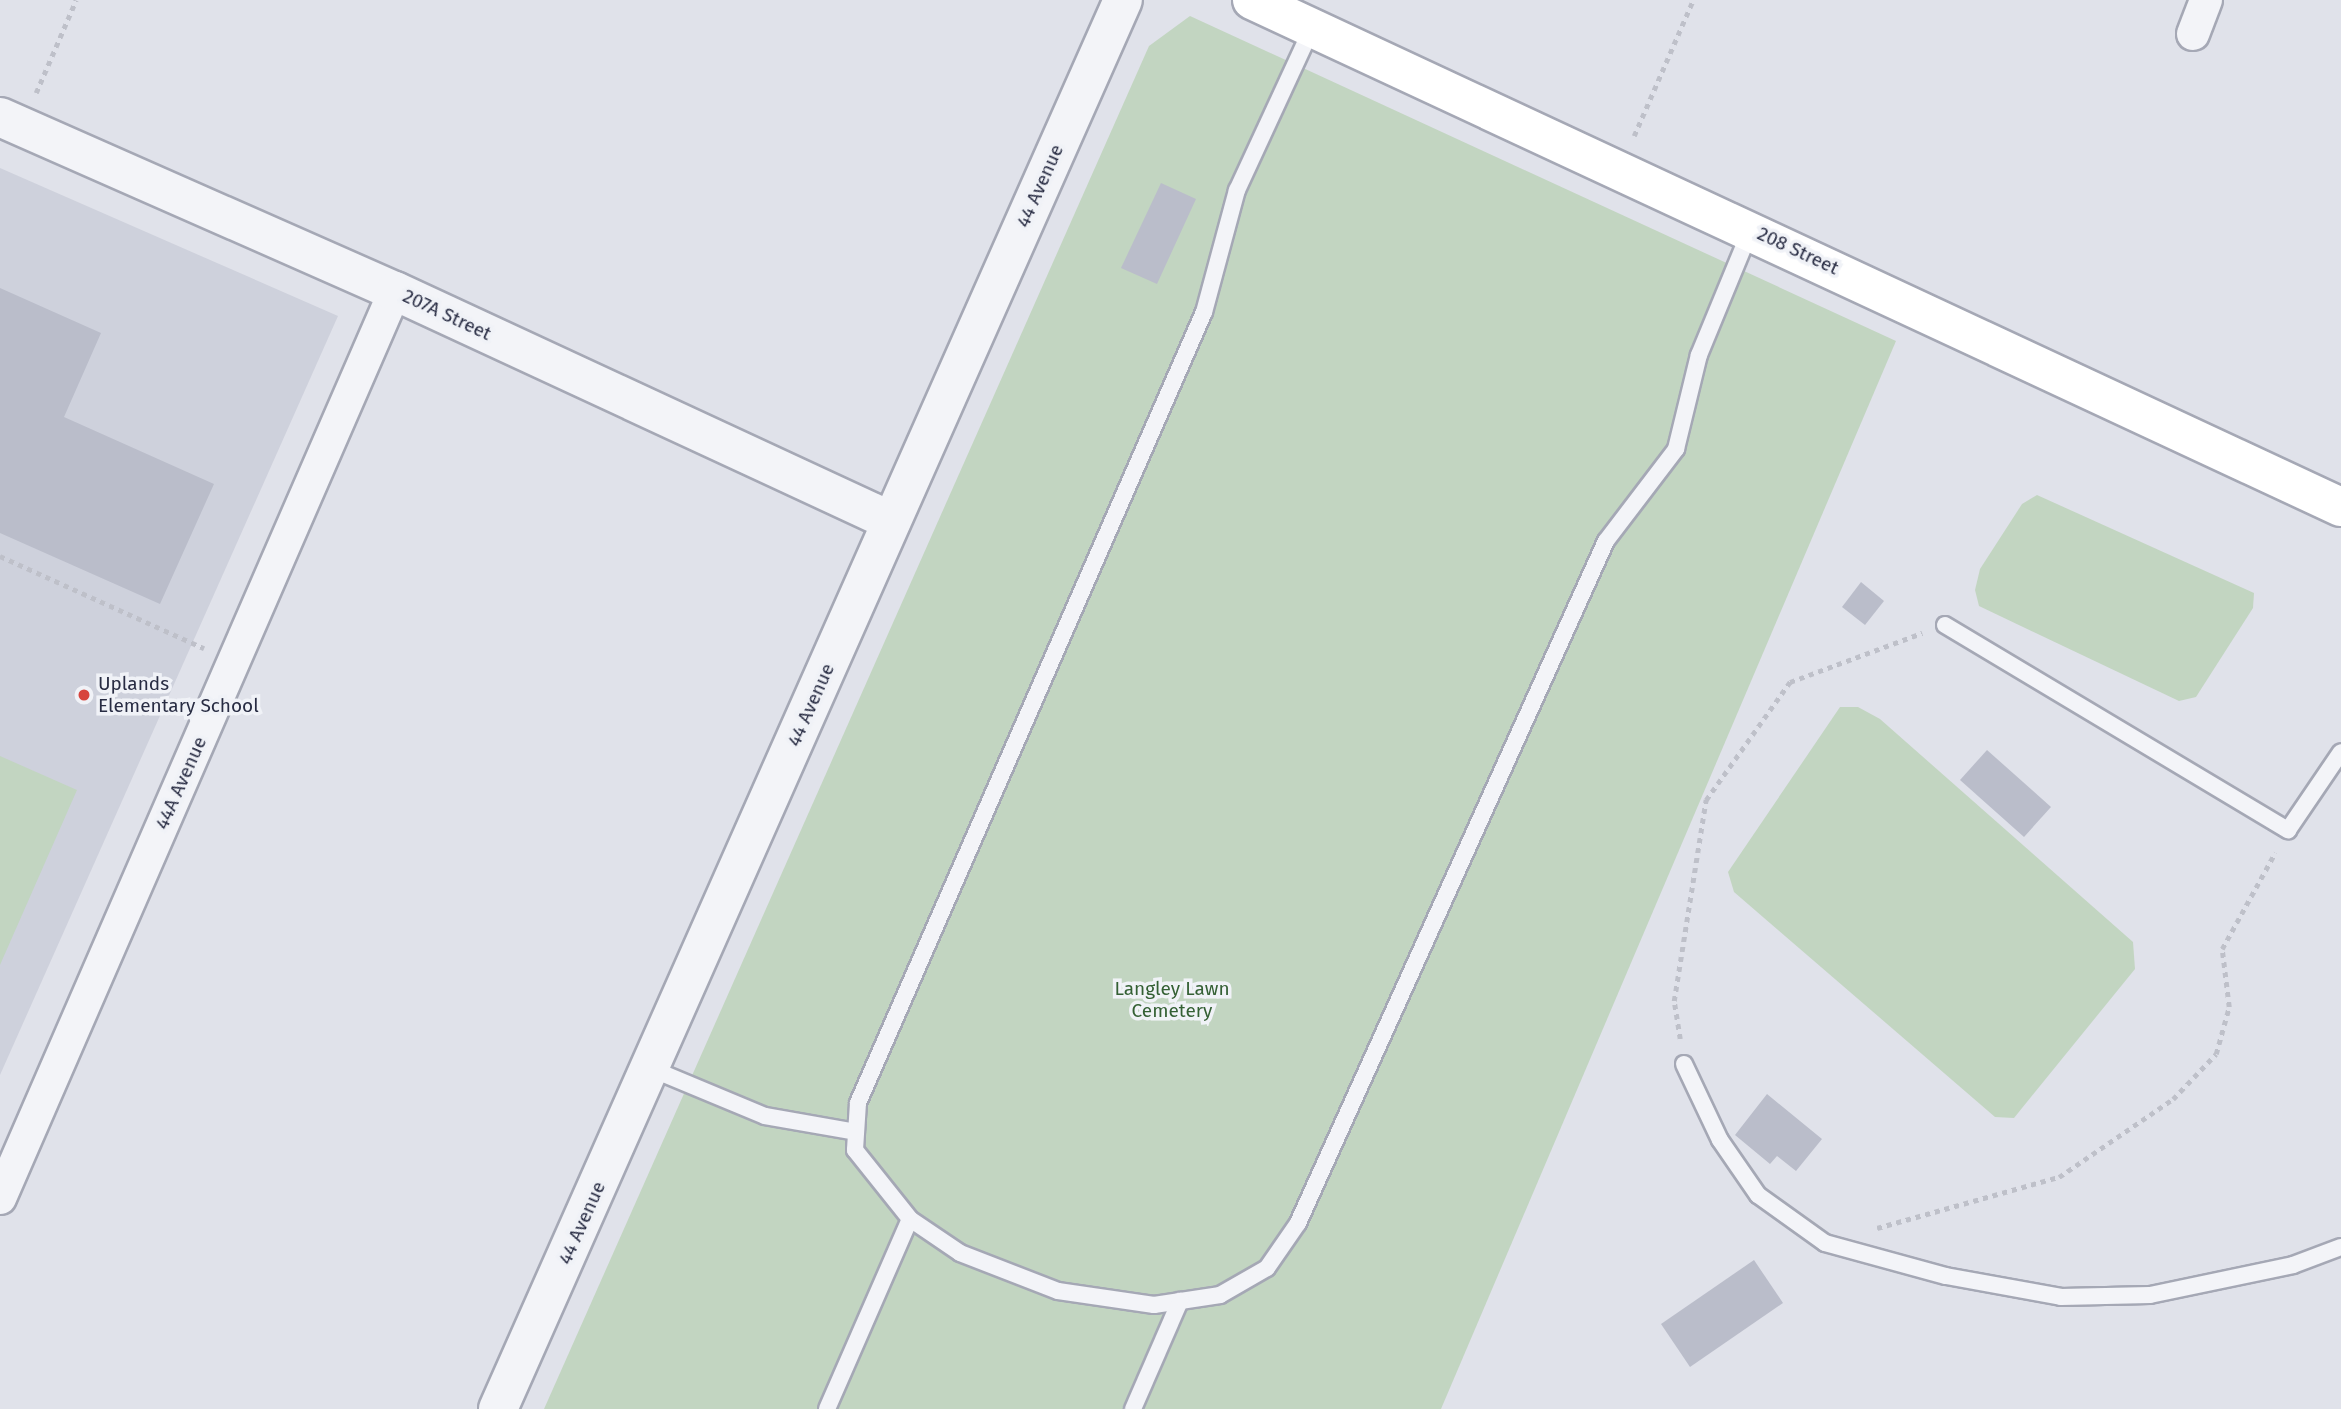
<!DOCTYPE html>
<style>
body{margin:0}
#map{position:relative;width:2341px;height:1409px;overflow:hidden;background:#e0e2ea;font-family:"Fira Sans",sans-serif}
div>[style]{position:absolute}
.built>*{inset:0;background:#ced1dc}
.green>*{inset:0;background:#c2d5c1}
.building>*{inset:0;background:#babdca}
.path>*{height:4.5px;margin-top:-2.25px;transform-origin:0;background:repeating-linear-gradient(90deg,#bec0c9 0 5px,transparent 0 10px)}
.roads{filter:drop-shadow(2px 0 #a5a8b5) drop-shadow(-2px 0 #a5a8b5) drop-shadow(0 2px #a5a8b5) drop-shadow(0 -2px #a5a8b5)}
.service>*{height:16px;margin:-8px;padding:0 8px;transform-origin:8px;border-radius:8px;background:#f3f4f8}
.minor>*{height:32px;margin:-16px;padding:0 16px;transform-origin:16px;border-radius:16px;background:#f3f4f8}
.tertiary>*{height:38px;margin:-19px;padding:0 19px;transform-origin:19px;border-radius:19px;background:#f3f4f8}
.secondary>*{height:38px;margin:-19px;padding:0 19px;transform-origin:19px;border-radius:19px;background:#fff}
.dots>*{width:19px;height:19px;translate:-50% -50%;box-sizing:border-box;border:4px solid #f0f2f7;border-radius:50%}
span{translate:-50% -50%;white-space:nowrap;text-align:center;line-height:1.15;-webkit-text-stroke:7px #f0f2f7;paint-order:stroke}
.street-label{font-size:19px;color:#282c43}
.poi-label{font-size:19px;color:#282c43}
.left{translate:0 -50%;text-align:left}
.park-label{font-size:19px;color:#346034}
</style>
<div id="map">
<div class="built">
<div style="clip-path:polygon(0 168px,338px 316px,0 1075px)"></div>
</div>
<div class="green">
<div style="clip-path:polygon(1190px 16px,1896px 341px,1441px 1409px,544px 1409px,1149px 46px)"></div>
<div style="clip-path:polygon(2037px 495px,2254px 593px,2253px 608px,2196px 697px,2179px 701px,1979px 606px,1975px 590px,1980px 569px,2022px 504px)"></div>
<div style="clip-path:polygon(1840px 707px,1858px 707px,1880px 719px,2133px 942px,2135px 969px,2014px 1118px,1995px 1117px,1734px 892px,1728px 872px)"></div>
<div style="clip-path:polygon(0 756px,77px 790px,0 965px)"></div>
</div>
<div class="building">
<div style="clip-path:polygon(1161px 183px,1196px 199px,1157px 284px,1121px 268px)"></div>
<div style="clip-path:polygon(0 288px,101px 333px,64px 417px,214px 484px,160px 604px,0 533px)"></div>
<div style="clip-path:polygon(1861px 582px,1884px 601px,1865px 625px,1842px 607px)"></div>
<div style="clip-path:polygon(1987px 750px,2051px 807px,2024px 837px,1960px 780px)"></div>
<div style="clip-path:polygon(1767px 1094px,1822px 1139px,1796px 1171px,1777px 1156px,1770px 1164px,1735px 1135px)"></div>
<div style="clip-path:polygon(1754px 1260px,1783px 1303px,1690px 1367px,1661px 1324px)"></div>
</div>
<div class="path">
<div style="left:36px;top:93px;width:101px;rotate:-66.7deg"></div>
<div style="left:1634px;top:136px;width:148px;rotate:-66.5deg"></div>
<div style="left:0;top:556px;width:224px;rotate:24.3deg"></div>
<div style="left:1680px;top:1039px;width:38px;rotate:-99deg"></div>
<div style="left:1674px;top:1001px;width:204px;rotate:-81deg"></div>
<div style="left:1706px;top:800px;width:145px;rotate:-54.6deg"></div>
<div style="left:1790px;top:682px;width:141px;rotate:-20.4deg"></div>
<div style="left:1877px;top:1228px;width:189px;rotate:-15.7deg"></div>
<div style="left:2059px;top:1177px;width:138px;rotate:-34.4deg"></div>
<div style="left:2173px;top:1099px;width:62px;rotate:-46.3deg"></div>
<div style="left:2216px;top:1054px;width:49px;rotate:-74.5deg"></div>
<div style="left:2229px;top:1007px;width:58px;rotate:-96.9deg"></div>
<div style="left:2222px;top:949px;width:110px;rotate:-61.1deg"></div>
</div>
<div class="roads">
<div class="service">
<div style="left:1312px;top:28px;width:179px;rotate:114.8deg"></div>
<div style="left:1237px;top:190px;width:126px;rotate:105.1deg"></div>
<div style="left:1204px;top:312px;width:863px;rotate:113.63deg"></div>
<div style="left:858px;top:1103px;width:47px;rotate:93.7deg"></div>
<div style="left:855px;top:1150px;width:88px;rotate:51.4deg"></div>
<div style="left:910px;top:1219px;width:60px;rotate:34.2deg"></div>
<div style="left:960px;top:1253px;width:105px;rotate:21.2deg"></div>
<div style="left:1058px;top:1291px;width:97px;rotate:8.3deg"></div>
<div style="left:1154px;top:1305px;width:67px;rotate:-8.6deg"></div>
<div style="left:1220px;top:1295px;width:54px;rotate:-29.9deg"></div>
<div style="left:1267px;top:1268px;width:55px;rotate:-55.4deg"></div>
<div style="left:1298px;top:1223px;width:748px;rotate:-65.7deg"></div>
<div style="left:1606px;top:541px;width:116px;rotate:-52.7deg"></div>
<div style="left:1676px;top:449px;width:97px;rotate:-76.3deg"></div>
<div style="left:1699px;top:355px;width:134px;rotate:-67.6deg"></div>
<div style="left:1945px;top:625px;width:400px;rotate:30.9deg"></div>
<div style="left:2288px;top:830px;width:94px;rotate:-55.8deg"></div>
<div style="left:1684px;top:1064px;width:84px;rotate:64.7deg"></div>
<div style="left:1720px;top:1140px;width:67px;rotate:55.4deg"></div>
<div style="left:1758px;top:1195px;width:82px;rotate:35.6deg"></div>
<div style="left:1825px;top:1243px;width:125px;rotate:15.3deg"></div>
<div style="left:1946px;top:1276px;width:117px;rotate:10.3deg"></div>
<div style="left:2061px;top:1297px;width:89px;rotate:-1.3deg"></div>
<div style="left:2150px;top:1295px;width:146px;rotate:-11.8deg"></div>
<div style="left:2293px;top:1265px;width:51px;rotate:-20.6deg"></div>
<div style="left:652px;top:1069px;width:122px;rotate:22.6deg"></div>
<div style="left:765px;top:1116px;width:92px;rotate:10deg"></div>
<div style="left:827px;top:1409px;width:207px;rotate:-66.4deg"></div>
<div style="left:1133px;top:1409px;width:118px;rotate:-66.5deg"></div>
</div>
<div class="minor">
<div style="left:2193px;top:34px;width:36px;rotate:-69deg"></div>
<div style="left:0;top:1198px;width:989px;rotate:-66.47deg"></div>
</div>
<div class="tertiary">
<div style="left:0;top:117px;width:432px;rotate:23.8deg"></div>
<div style="left:395px;top:291px;width:547px;rotate:24.88deg"></div>
<div style="left:498px;top:1409px;width:1541px;rotate:-66.08deg"></div>
</div>
<div class="secondary">
<div style="left:1252px;top:0;width:1201px;rotate:24.97deg"></div>
</div>
</div>
<div class="dots">
<div style="left:84px;top:695px;background:#d7443d"></div>
</div>
<div class="street-label">
<span style="left:1040px;top:186px;rotate:-66deg">44 Avenue</span>
<span style="left:1798px;top:251px;rotate:25deg">208 Street</span>
<span style="left:447px;top:315px;rotate:25deg">207A Street</span>
<span style="left:811px;top:705px;rotate:-66deg">44 Avenue</span>
<span style="left:181px;top:783px;rotate:-66deg">44A Avenue</span>
<span style="left:582px;top:1223px;rotate:-66deg">44 Avenue</span>
</div>
<div class="poi-label">
<span class="left" style="left:98px;top:695px">Uplands<br>Elementary School</span>
</div>
<div class="park-label">
<span style="left:1172px;top:1000px">Langley Lawn<br>Cemetery</span>
</div>
</div>
